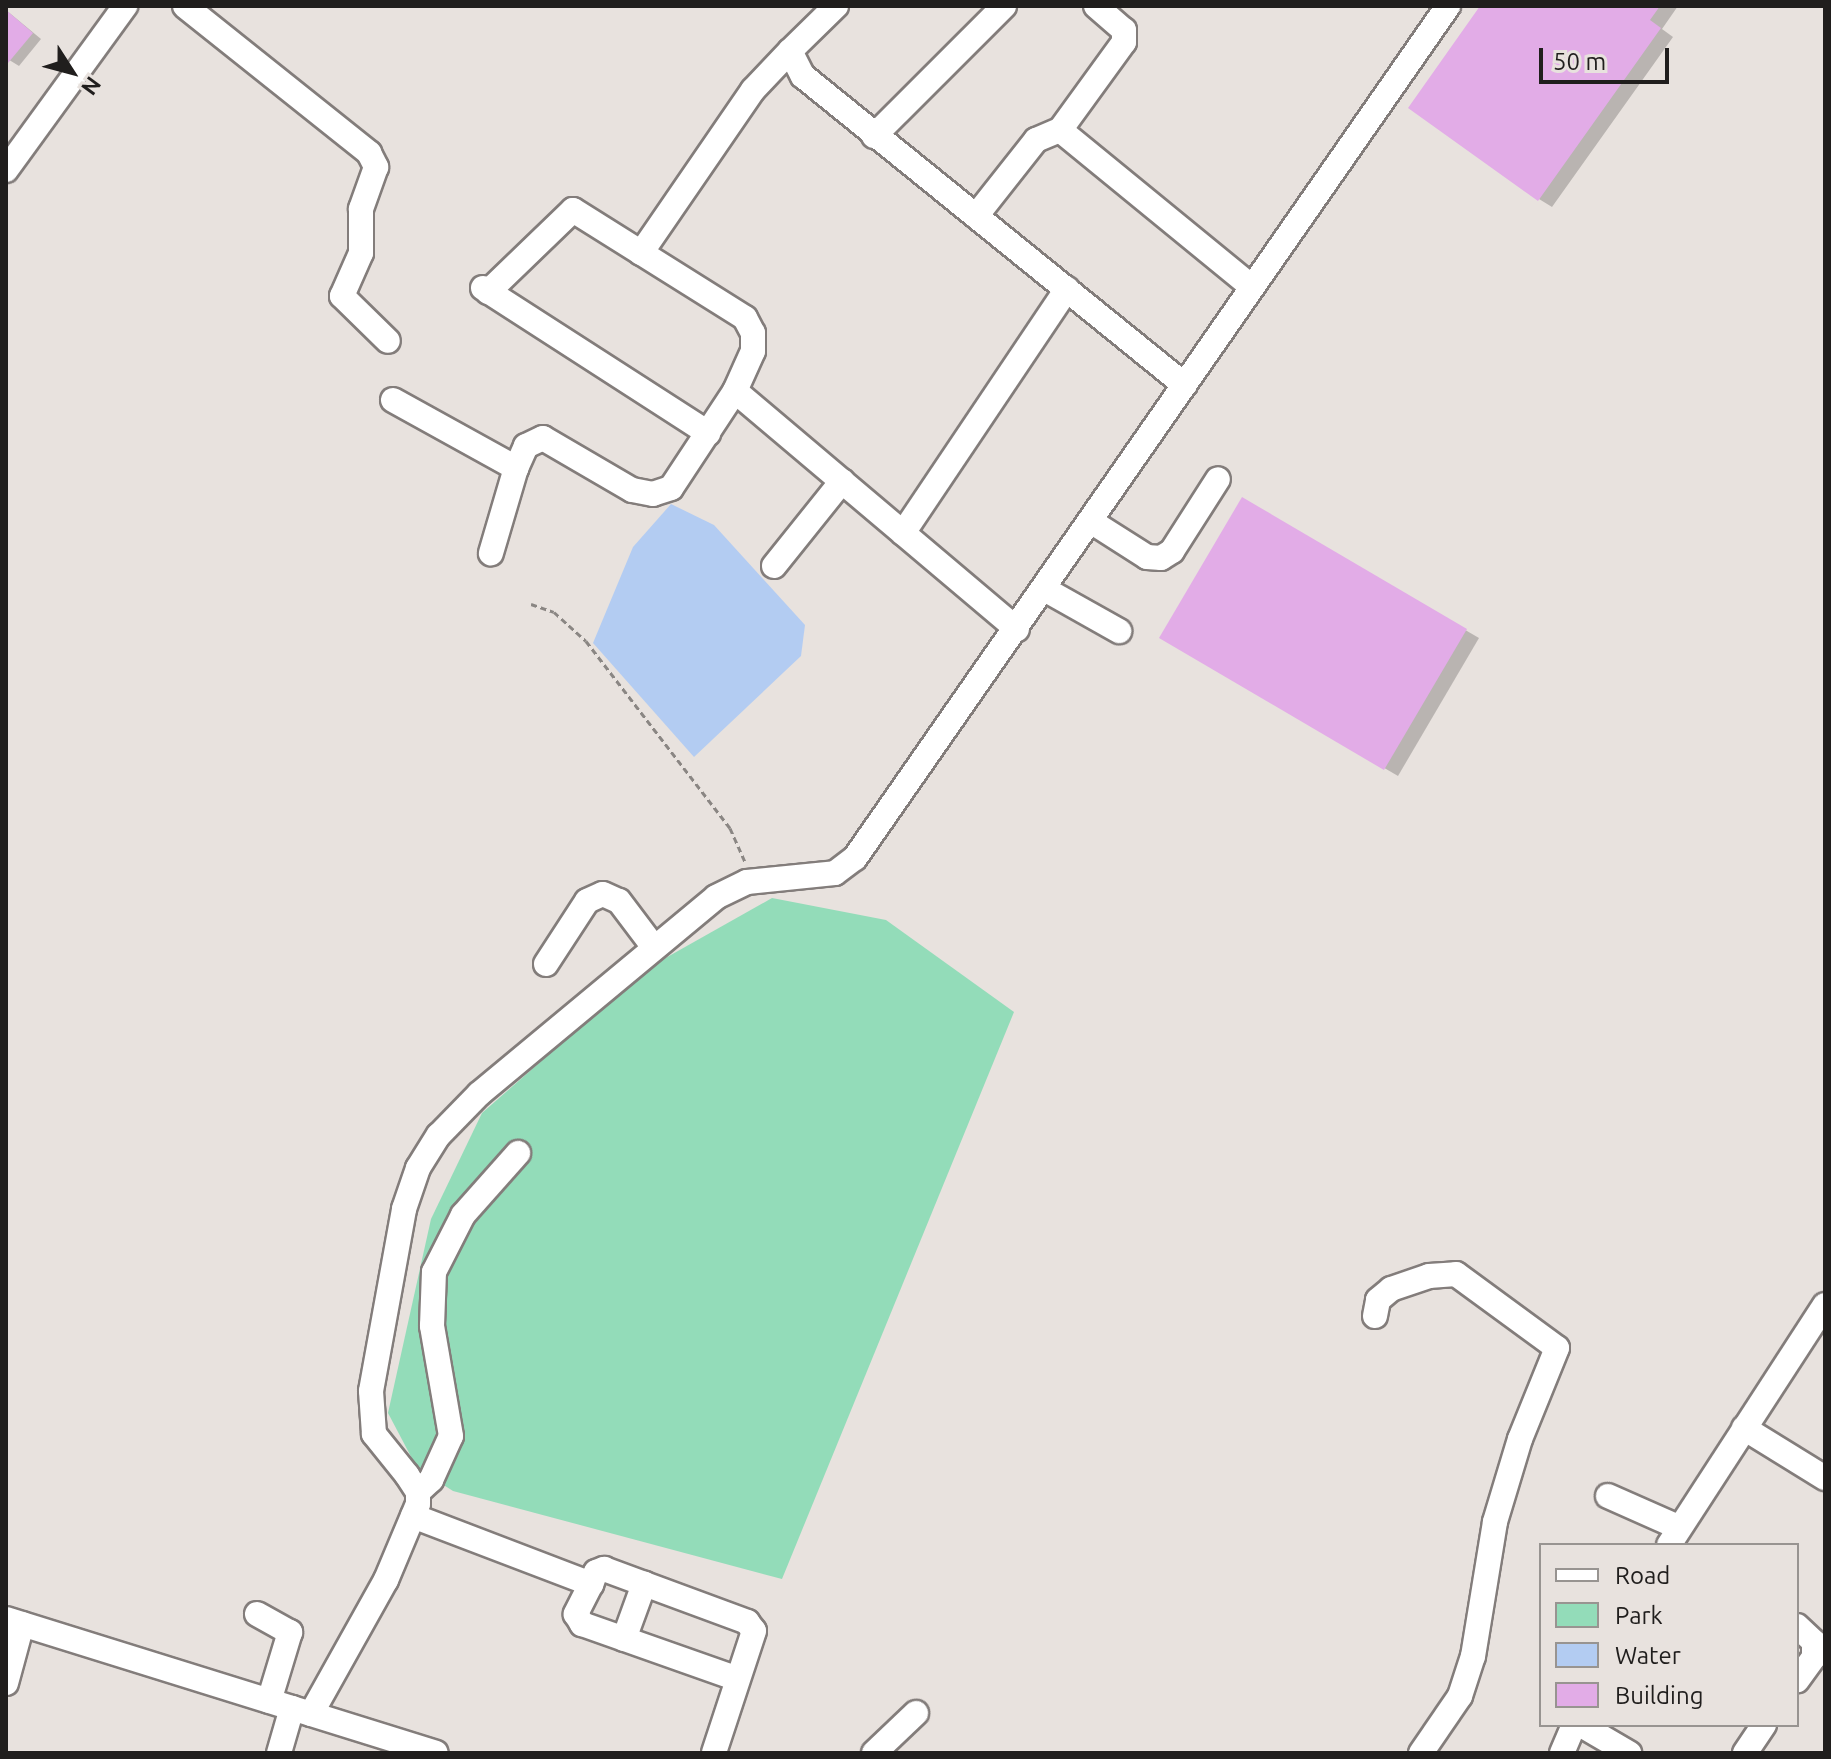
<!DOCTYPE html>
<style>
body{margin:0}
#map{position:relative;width:1831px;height:1759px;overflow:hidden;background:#e8e2de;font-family:Ubuntu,sans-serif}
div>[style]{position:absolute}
.green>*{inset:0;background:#93dcb9}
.water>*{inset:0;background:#b3ccf2}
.shadow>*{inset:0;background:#0003}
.building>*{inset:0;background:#e2ace7}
.path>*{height:3px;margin-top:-1.5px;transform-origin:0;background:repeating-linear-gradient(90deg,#8a8683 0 6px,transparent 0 10px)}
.roads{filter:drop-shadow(2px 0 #837d7b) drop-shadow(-2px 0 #837d7b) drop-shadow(0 2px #837d7b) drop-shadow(0 -2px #837d7b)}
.minor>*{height:24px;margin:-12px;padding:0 12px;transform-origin:12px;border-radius:12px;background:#fff}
span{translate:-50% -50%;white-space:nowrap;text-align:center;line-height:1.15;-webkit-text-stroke:8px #e8e2de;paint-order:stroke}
.frame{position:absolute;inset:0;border:8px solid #201e1d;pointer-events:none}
.legend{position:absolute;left:1539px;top:1543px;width:260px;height:184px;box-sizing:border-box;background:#e8e2de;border:2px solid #989491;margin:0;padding:10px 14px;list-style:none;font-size:24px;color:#201e1d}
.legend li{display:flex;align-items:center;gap:16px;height:40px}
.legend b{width:40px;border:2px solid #989491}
.north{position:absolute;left:32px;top:32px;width:80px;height:80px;-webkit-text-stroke:6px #e8e2de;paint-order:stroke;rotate:126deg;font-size:22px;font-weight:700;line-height:32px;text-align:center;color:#201e1d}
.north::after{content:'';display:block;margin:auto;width:28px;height:36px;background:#201e1d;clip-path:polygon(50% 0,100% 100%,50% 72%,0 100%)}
.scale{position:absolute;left:1539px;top:48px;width:130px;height:36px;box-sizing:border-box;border:4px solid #201e1d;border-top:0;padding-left:10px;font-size:24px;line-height:28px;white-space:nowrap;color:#201e1d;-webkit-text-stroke:6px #e8e2de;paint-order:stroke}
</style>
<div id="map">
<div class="green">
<div style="clip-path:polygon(772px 898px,886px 920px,1014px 1012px,782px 1579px,453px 1491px,417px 1468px,388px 1413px,431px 1219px,482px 1113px,646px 969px)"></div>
</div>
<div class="water">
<div style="clip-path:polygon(671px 504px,714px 525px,805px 625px,801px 656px,694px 757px,593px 643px,633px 547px)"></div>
</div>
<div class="shadow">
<div style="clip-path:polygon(1483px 6px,1678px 6px,1662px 29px,1673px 37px,1552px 207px,1539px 199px)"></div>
<div style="clip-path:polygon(6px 10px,41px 39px,19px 66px,6px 58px)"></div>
<div style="clip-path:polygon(1242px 500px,1479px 638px,1398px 776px,1161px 637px)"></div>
</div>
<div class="building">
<div style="clip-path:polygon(1480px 6px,1660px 6px,1650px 20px,1661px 28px,1538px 201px,1408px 108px)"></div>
<div style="clip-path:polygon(6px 10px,33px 33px,8px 63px,6px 61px)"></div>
<div style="clip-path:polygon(1242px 497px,1467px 629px,1384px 770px,1159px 638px)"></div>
</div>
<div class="path">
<div style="left:531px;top:604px;width:24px;rotate:19deg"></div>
<div style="left:554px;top:612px;width:43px;rotate:42.2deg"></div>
<div style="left:586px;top:641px;width:236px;rotate:52.4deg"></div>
<div style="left:730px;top:828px;width:37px;rotate:66deg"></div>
</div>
<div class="roads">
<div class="minor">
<div style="left:185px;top:6px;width:236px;rotate:38.6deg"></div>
<div style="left:369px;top:153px;width:16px;rotate:63deg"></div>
<div style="left:376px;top:167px;width:45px;rotate:109.7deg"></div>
<div style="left:361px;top:209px;width:44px;rotate:90deg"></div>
<div style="left:361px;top:253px;width:47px;rotate:113.8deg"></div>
<div style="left:342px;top:296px;width:64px;rotate:44.4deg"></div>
<div style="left:836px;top:6px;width:64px;rotate:135.6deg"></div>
<div style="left:790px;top:51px;width:28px;rotate:63deg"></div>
<div style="left:803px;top:76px;width:491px;rotate:39deg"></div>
<div style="left:1096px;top:6px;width:37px;rotate:41deg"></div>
<div style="left:1124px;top:30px;width:12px;rotate:90deg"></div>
<div style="left:1124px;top:42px;width:109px;rotate:126deg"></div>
<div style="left:1060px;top:130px;width:248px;rotate:39.3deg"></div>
<div style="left:874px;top:136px;width:184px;rotate:-45deg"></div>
<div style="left:6px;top:170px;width:203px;rotate:-54deg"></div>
<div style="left:976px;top:216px;width:97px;rotate:-51.7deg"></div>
<div style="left:1036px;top:140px;width:26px;rotate:-23deg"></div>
<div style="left:641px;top:253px;width:198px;rotate:-55.5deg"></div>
<div style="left:753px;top:90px;width:54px;rotate:-46.5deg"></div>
<div style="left:483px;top:288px;width:268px;rotate:32.8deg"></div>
<div style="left:488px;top:292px;width:118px;rotate:-44deg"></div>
<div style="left:573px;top:210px;width:203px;rotate:32.1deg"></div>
<div style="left:745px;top:318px;width:17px;rotate:62deg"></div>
<div style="left:753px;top:333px;width:18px;rotate:90deg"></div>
<div style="left:753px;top:351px;width:44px;rotate:114.2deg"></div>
<div style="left:735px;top:391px;width:116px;rotate:123.4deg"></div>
<div style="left:671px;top:488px;width:19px;rotate:162deg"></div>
<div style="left:653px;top:494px;width:21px;rotate:-169deg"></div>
<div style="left:632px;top:490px;width:103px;rotate:-149.7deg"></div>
<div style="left:543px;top:438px;width:19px;rotate:155deg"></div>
<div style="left:526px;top:446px;width:24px;rotate:114deg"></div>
<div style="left:516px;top:468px;width:89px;rotate:106.4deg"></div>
<div style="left:735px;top:391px;width:369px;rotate:40.2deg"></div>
<div style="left:393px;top:400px;width:141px;rotate:28.9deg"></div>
<div style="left:1092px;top:522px;width:65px;rotate:32.5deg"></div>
<div style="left:1147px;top:557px;width:14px;rotate:4deg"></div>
<div style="left:1161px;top:558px;width:13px;rotate:-32deg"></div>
<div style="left:1172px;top:551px;width:85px;rotate:-57.4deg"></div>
<div style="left:903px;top:533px;width:294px;rotate:-56.1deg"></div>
<div style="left:774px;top:566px;width:109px;rotate:-51.3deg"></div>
<div style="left:1046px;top:590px;width:84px;rotate:29.3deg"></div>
<div style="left:546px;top:964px;width:75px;rotate:-56.9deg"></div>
<div style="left:587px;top:901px;width:17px;rotate:-24deg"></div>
<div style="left:603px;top:894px;width:17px;rotate:24deg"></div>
<div style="left:619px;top:901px;width:56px;rotate:52.9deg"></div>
<div style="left:1375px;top:1316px;width:16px;rotate:-79deg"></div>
<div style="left:1378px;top:1300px;width:17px;rotate:-40deg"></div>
<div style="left:1391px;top:1289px;width:40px;rotate:-18.9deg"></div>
<div style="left:1429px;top:1276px;width:27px;rotate:-4deg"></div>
<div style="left:1456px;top:1274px;width:125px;rotate:36.2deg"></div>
<div style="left:1557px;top:1348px;width:98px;rotate:112.1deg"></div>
<div style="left:1520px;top:1439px;width:87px;rotate:106.8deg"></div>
<div style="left:1495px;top:1522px;width:136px;rotate:99.3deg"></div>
<div style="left:1473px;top:1656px;width:42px;rotate:108deg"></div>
<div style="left:1460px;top:1696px;width:69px;rotate:124.4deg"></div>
<div style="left:1744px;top:1428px;width:95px;rotate:31.7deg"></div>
<div style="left:418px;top:1492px;width:18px;rotate:-43deg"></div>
<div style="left:431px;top:1480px;width:48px;rotate:-65.6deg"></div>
<div style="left:451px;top:1436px;width:112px;rotate:-99.8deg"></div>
<div style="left:432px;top:1326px;width:54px;rotate:-87.9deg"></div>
<div style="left:434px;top:1272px;width:64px;rotate:-63deg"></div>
<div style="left:463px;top:1215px;width:83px;rotate:-48.4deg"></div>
<div style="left:1608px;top:1496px;width:77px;rotate:23.9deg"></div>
<div style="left:413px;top:1516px;width:191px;rotate:20.9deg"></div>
<div style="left:591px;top:1584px;width:13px;rotate:-67deg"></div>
<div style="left:596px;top:1572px;width:9px;rotate:-21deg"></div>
<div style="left:604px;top:1569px;width:153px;rotate:20.3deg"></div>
<div style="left:747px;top:1622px;width:11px;rotate:52deg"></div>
<div style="left:754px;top:1631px;width:128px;rotate:108.2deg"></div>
<div style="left:1669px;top:1545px;width:286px;rotate:-57deg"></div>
<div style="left:591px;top:1584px;width:34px;rotate:117deg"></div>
<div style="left:576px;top:1614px;width:12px;rotate:59deg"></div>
<div style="left:582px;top:1624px;width:165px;rotate:19.4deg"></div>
<div style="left:257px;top:1614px;width:38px;rotate:29deg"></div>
<div style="left:290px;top:1632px;width:72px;rotate:106.9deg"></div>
<div style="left:6px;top:1619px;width:450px;rotate:17.3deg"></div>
<div style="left:1797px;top:1626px;width:23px;rotate:43deg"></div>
<div style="left:1814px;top:1642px;width:15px;rotate:90deg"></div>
<div style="left:1814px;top:1657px;width:29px;rotate:126deg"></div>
<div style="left:624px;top:1639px;width:59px;rotate:-70deg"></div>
<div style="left:6px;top:1683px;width:61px;rotate:-74.8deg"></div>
<div style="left:311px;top:1714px;width:154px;rotate:-60.8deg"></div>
<div style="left:386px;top:1580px;width:82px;rotate:-67.2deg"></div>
<div style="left:418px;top:1504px;width:12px;rotate:-90deg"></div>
<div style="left:418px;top:1492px;width:20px;rotate:-123deg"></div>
<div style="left:407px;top:1475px;width:53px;rotate:-128.8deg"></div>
<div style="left:374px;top:1434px;width:43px;rotate:-94deg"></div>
<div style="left:371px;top:1391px;width:185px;rotate:-79.7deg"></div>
<div style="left:404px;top:1209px;width:43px;rotate:-71.1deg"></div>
<div style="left:418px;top:1168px;width:39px;rotate:-58deg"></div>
<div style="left:439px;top:1135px;width:57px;rotate:-45.7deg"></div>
<div style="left:479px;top:1094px;width:308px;rotate:-39.7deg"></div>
<div style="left:716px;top:897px;width:34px;rotate:-26deg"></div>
<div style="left:747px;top:882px;width:88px;rotate:-5.8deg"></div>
<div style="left:835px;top:873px;width:25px;rotate:-37deg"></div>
<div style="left:855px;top:858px;width:1038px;rotate:-55.16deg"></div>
<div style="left:1581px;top:1725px;width:56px;rotate:30.3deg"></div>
<div style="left:279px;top:1753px;width:47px;rotate:-73.9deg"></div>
<div style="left:874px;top:1753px;width:58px;rotate:-43.6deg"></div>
<div style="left:1562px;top:1753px;width:30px;rotate:-67deg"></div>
<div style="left:1745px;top:1753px;width:34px;rotate:-56deg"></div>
</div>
</div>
<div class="frame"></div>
<ul class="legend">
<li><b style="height:10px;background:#fff"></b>Road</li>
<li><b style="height:22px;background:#93dcb9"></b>Park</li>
<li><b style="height:22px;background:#b3ccf2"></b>Water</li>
<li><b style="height:22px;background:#e2ace7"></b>Building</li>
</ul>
<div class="north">N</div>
<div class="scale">50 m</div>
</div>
